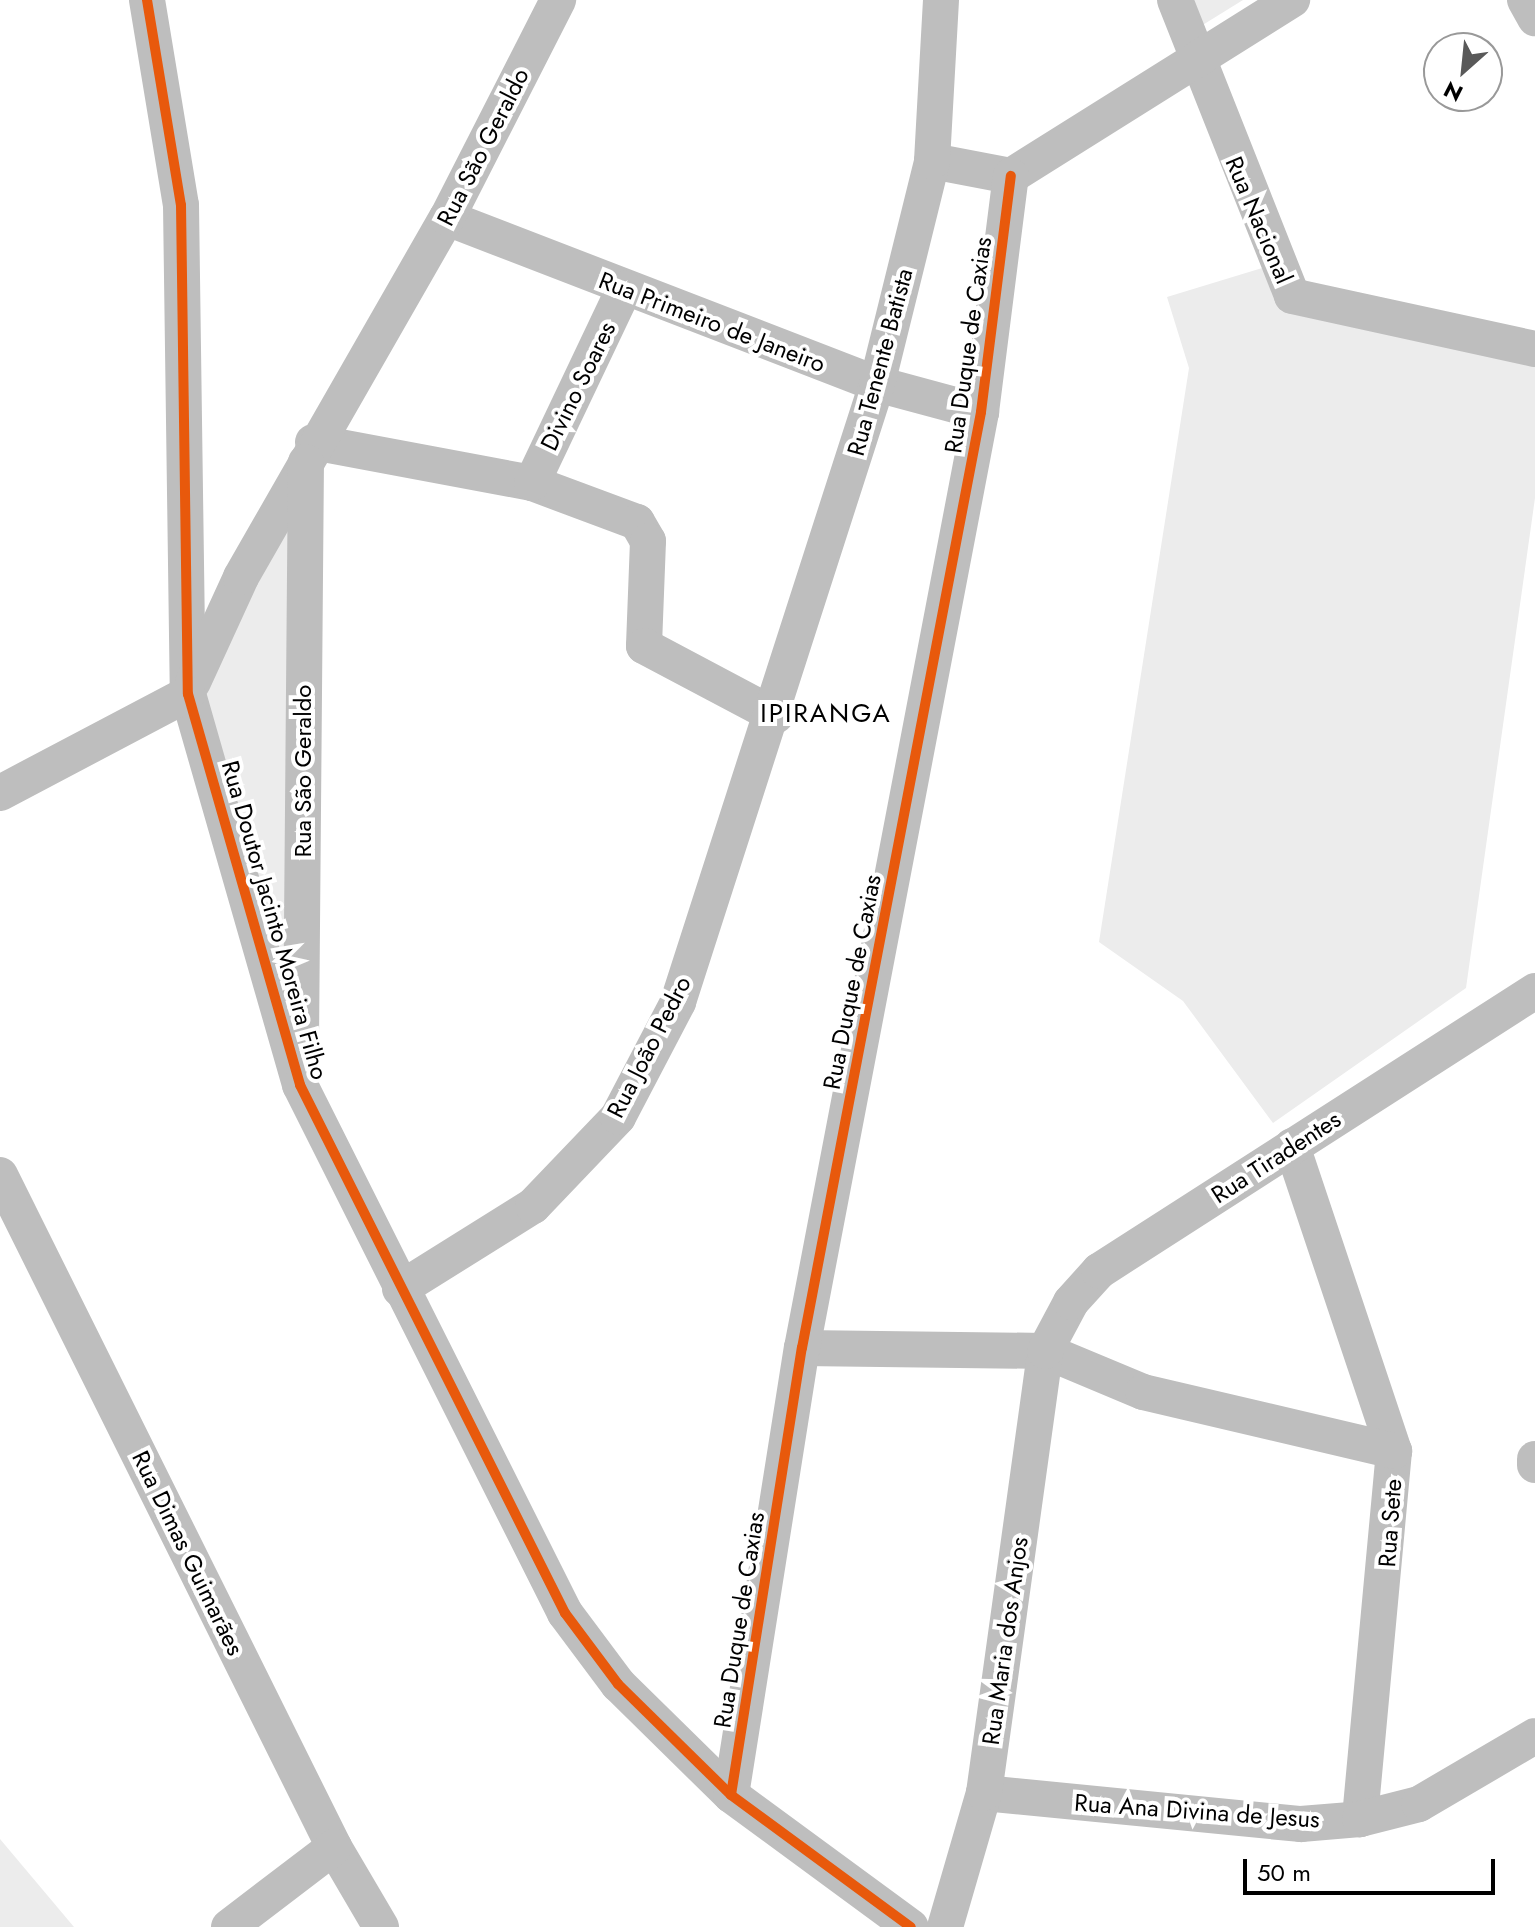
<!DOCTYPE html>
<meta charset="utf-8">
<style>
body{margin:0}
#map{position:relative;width:1535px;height:1927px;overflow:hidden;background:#fff;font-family:Jost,sans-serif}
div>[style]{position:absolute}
.green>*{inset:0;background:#ececec}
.minor>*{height:36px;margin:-18px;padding:0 18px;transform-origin:18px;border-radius:18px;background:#bebebe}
.cycleway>*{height:10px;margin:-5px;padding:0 5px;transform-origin:5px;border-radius:5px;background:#e8590c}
span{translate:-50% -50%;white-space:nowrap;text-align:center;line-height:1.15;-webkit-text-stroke:8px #fff;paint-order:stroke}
.street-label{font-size:24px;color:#000}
.neighbourhood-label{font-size:26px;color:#000;letter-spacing:2px}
.north{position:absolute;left:1423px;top:32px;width:80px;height:80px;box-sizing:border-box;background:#fff;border:2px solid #999;border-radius:50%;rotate:207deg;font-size:22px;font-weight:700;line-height:32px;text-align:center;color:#000}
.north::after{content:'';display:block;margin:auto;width:28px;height:36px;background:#595959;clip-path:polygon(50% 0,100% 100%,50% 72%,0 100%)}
.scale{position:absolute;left:1243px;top:1859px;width:252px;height:36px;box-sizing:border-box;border:4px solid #000;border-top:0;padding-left:10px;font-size:24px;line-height:28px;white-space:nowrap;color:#000;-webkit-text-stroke:6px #fff;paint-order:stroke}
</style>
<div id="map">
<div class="green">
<div style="clip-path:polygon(1192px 0,1243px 0,1201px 26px)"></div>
<div style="clip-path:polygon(1272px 265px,1281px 311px,1535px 364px,1535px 498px,1466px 988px,1273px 1123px,1183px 1001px,1099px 942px,1189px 368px,1167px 297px)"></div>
<div style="clip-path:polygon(302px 468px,300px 1083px,191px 689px)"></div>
<div style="clip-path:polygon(0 1839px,74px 1927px,0 1927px)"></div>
</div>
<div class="minor">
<div style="left:147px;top:0;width:208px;rotate:80.6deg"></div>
<div style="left:181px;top:205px;width:489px;rotate:89.2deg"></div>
<div style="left:188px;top:694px;width:407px;rotate:74deg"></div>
<div style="left:300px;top:1085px;width:591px;rotate:63.35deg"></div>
<div style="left:565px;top:1613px;width:89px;rotate:53.3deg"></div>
<div style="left:618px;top:1684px;width:158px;rotate:44.5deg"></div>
<div style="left:731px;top:1795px;width:223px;rotate:36.3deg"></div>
<div style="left:1175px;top:0;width:318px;rotate:68.4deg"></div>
<div style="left:1292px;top:296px;width:249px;rotate:12.3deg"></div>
<div style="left:1525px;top:0;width:21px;rotate:61deg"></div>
<div style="left:932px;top:161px;width:80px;rotate:10.8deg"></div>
<div style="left:1011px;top:176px;width:332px;rotate:-32.1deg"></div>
<div style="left:447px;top:218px;width:461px;rotate:21.1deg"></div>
<div style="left:877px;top:384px;width:108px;rotate:15.1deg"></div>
<div style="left:313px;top:442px;width:223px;rotate:10.6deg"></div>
<div style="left:532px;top:483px;width:112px;rotate:20.4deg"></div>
<div style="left:637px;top:522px;width:22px;rotate:60deg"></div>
<div style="left:648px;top:541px;width:105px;rotate:92.2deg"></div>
<div style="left:644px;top:646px;width:149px;rotate:27.9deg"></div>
<div style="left:532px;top:483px;width:215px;rotate:-64.6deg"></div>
<div style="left:193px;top:682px;width:115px;rotate:-65.4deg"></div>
<div style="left:241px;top:577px;width:414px;rotate:-60.2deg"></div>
<div style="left:447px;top:218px;width:245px;rotate:-63deg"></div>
<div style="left:0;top:793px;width:212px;rotate:-27.8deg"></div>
<div style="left:301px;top:1043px;width:581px;rotate:-89.51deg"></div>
<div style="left:1292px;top:1146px;width:322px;rotate:71.5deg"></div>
<div style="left:1394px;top:1451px;width:370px;rotate:95.3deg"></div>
<div style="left:0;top:1175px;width:750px;rotate:63.57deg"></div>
<div style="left:334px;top:1847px;width:93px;rotate:59.6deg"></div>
<div style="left:400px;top:1289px;width:157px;rotate:-32deg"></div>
<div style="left:533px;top:1206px;width:123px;rotate:-46.3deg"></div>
<div style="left:618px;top:1117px;width:130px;rotate:-62.4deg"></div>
<div style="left:678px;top:1002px;width:649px;rotate:-72.15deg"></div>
<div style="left:877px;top:384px;width:230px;rotate:-76.1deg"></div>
<div style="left:932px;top:161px;width:161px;rotate:-86.8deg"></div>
<div style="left:802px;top:1348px;width:243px;rotate:0.7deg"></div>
<div style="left:1045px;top:1351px;width:106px;rotate:22.7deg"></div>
<div style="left:1143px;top:1392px;width:258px;rotate:13.2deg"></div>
<div style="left:1535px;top:1459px;width:6px;rotate:90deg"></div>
<div style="left:984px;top:1793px;width:319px;rotate:5.6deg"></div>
<div style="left:1301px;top:1824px;width:59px;rotate:-4.8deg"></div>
<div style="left:1360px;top:1819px;width:61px;rotate:-14.3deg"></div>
<div style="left:1419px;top:1804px;width:134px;rotate:-30.4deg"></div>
<div style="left:731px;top:1795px;width:453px;rotate:-81deg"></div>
<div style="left:802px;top:1348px;width:953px;rotate:-79.17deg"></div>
<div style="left:981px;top:412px;width:238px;rotate:-82.8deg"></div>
<div style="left:229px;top:1927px;width:132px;rotate:-37.3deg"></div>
<div style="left:945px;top:1927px;width:140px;rotate:-73.8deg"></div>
<div style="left:984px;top:1793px;width:446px;rotate:-82.1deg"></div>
<div style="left:1045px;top:1351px;width:55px;rotate:-62deg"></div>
<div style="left:1071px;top:1302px;width:42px;rotate:-47.9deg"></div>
<div style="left:1099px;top:1271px;width:518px;rotate:-32.71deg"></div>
</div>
<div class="cycleway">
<div style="left:147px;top:0;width:208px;rotate:80.6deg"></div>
<div style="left:181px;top:205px;width:489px;rotate:89.2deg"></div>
<div style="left:188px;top:694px;width:407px;rotate:74deg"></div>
<div style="left:300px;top:1085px;width:591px;rotate:63.35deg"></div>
<div style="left:565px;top:1613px;width:89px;rotate:53.3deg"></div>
<div style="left:618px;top:1684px;width:158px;rotate:44.5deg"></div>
<div style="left:731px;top:1795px;width:223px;rotate:36.3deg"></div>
<div style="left:731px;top:1795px;width:453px;rotate:-81deg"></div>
<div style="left:802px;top:1348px;width:953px;rotate:-79.17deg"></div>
<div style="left:981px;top:412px;width:238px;rotate:-82.8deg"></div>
</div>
<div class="street-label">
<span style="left:483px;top:147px;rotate:-63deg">Rua São Geraldo</span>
<span style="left:1259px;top:220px;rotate:67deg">Rua Nacional</span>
<span style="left:712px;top:322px;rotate:21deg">Rua Primeiro de Janeiro</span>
<span style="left:968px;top:345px;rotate:-82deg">Rua Duque de Caxias</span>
<span style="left:880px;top:362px;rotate:-75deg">Rua Tenente Batista</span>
<span style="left:578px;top:386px;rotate:-64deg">Divino Soares</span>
<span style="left:303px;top:771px;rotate:-90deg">Rua São Geraldo</span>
<span style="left:275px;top:920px;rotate:74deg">Rua Doutor Jacinto Moreira Filho</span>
<span style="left:852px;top:982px;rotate:-79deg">Rua Duque de Caxias</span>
<span style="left:649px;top:1047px;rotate:-63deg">Rua João Pedro</span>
<span style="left:1276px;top:1157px;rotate:-33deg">Rua Tiradentes</span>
<span style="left:1390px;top:1523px;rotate:-86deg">Rua Sete</span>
<span style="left:188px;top:1553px;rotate:64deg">Rua Dimas Guimarães</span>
<span style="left:739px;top:1620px;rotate:-81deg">Rua Duque de Caxias</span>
<span style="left:1005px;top:1641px;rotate:-82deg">Rua Maria dos Anjos</span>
<span style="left:1197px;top:1811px;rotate:4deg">Rua Ana Divina de Jesus</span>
</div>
<div class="neighbourhood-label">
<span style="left:826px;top:714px">IPIRANGA</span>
</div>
<div class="north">N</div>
<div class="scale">50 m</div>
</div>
